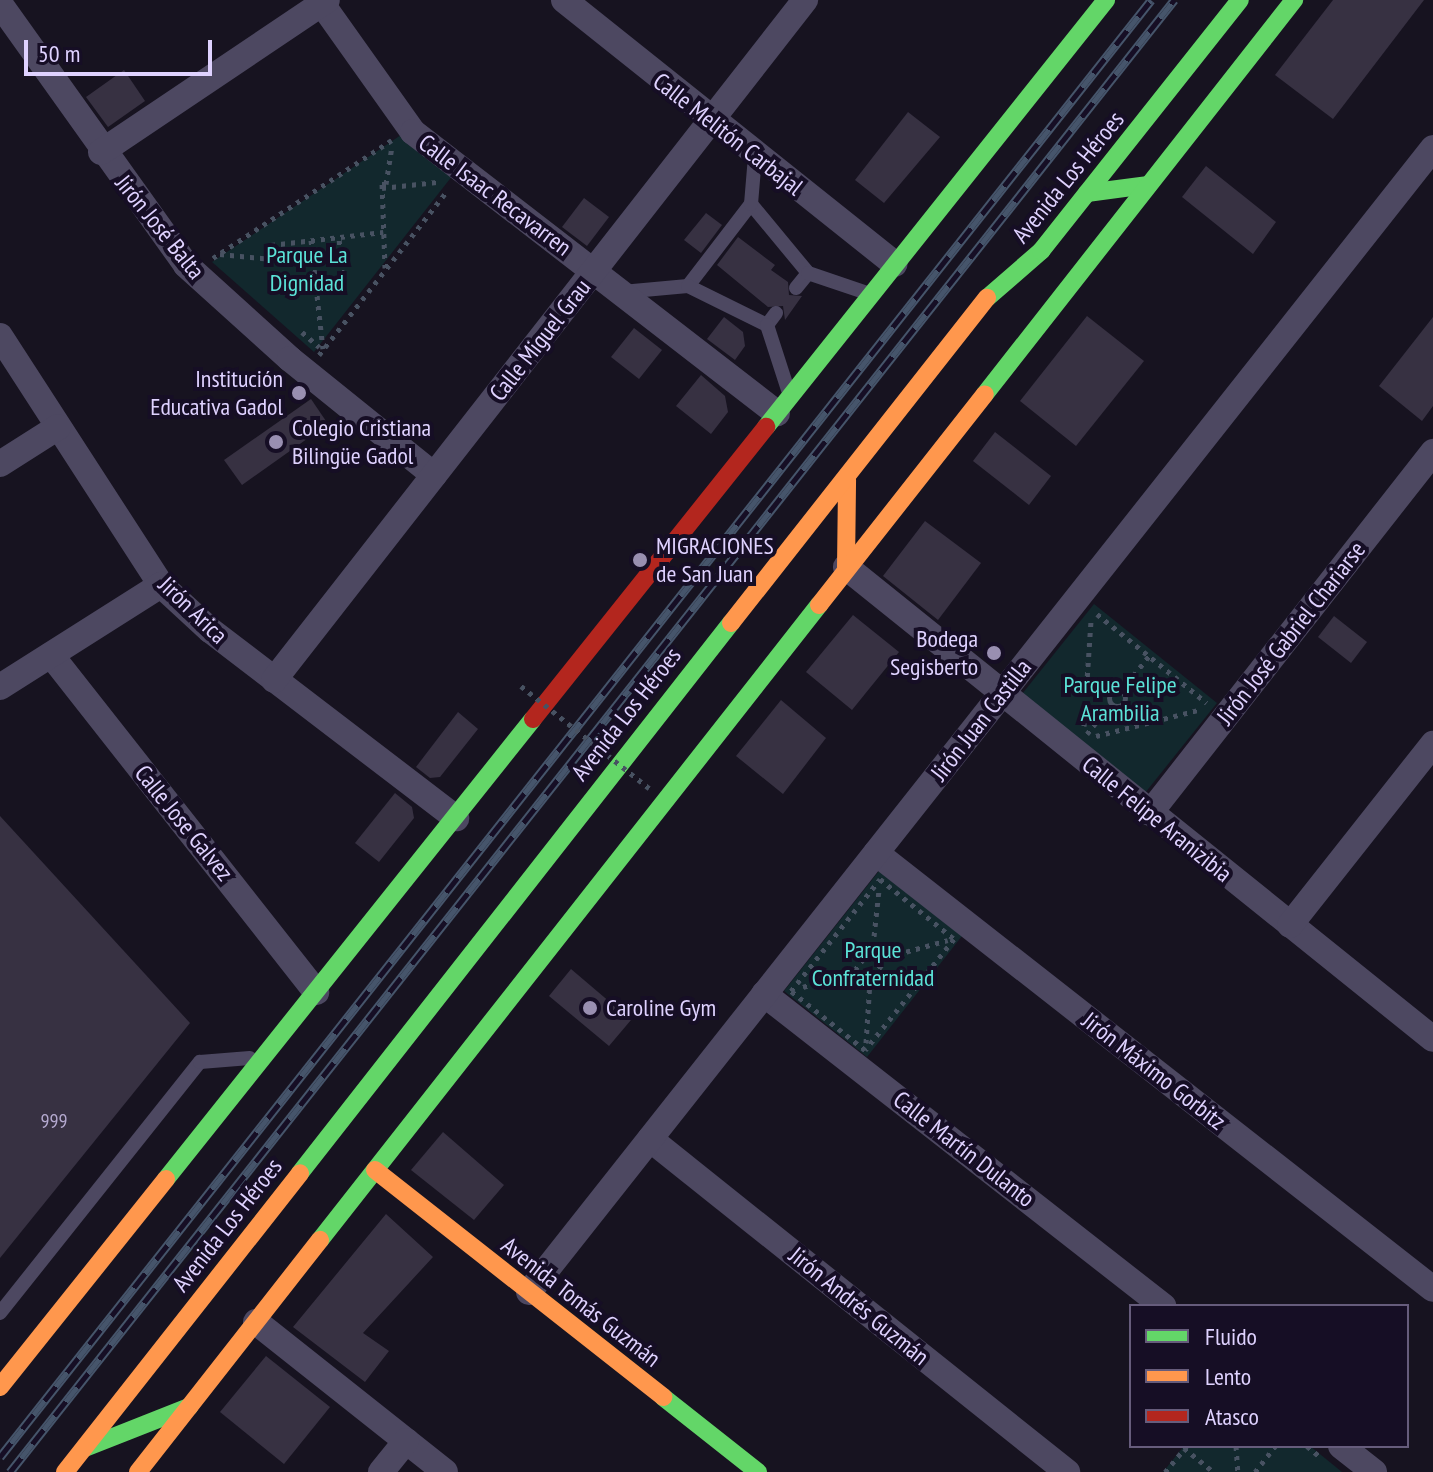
<!DOCTYPE html>
<meta charset="utf-8">
<style>
body{margin:0}
#map{position:relative;width:1433px;height:1472px;overflow:hidden;background:#171320;font-family:"PT Sans Narrow",sans-serif}
div>[style]{position:absolute}
.green>*{inset:0;background:#12282d}
.building>*{inset:0;background:#373142}
.path>*{height:5px;margin-top:-2.5px;transform-origin:0;background:repeating-linear-gradient(90deg,#485262 0 4px,transparent 0 10px)}
.path>.ring{margin:-2.5px;padding:0;box-sizing:content-box;background:none;border:5px solid #485262;border-radius:50%}
.lane>*{height:14px;margin:-7px;padding:0 7px;transform-origin:7px;border-radius:7px;background:#4d4861}
.street>*{height:26px;margin:-13px;padding:0 13px;transform-origin:13px;border-radius:13px;background:#4d4861}
.fast>*{height:18px;margin:-9px;padding:0 9px;transform-origin:9px;border-radius:9px;background:#63d668}
.slow>*{height:18px;margin:-9px;padding:0 9px;transform-origin:9px;border-radius:9px;background:#ff974d}
.jam>*{height:18px;margin:-9px;padding:0 9px;transform-origin:9px;border-radius:9px;background:#b3261e}
.rail>*{height:9px;margin-top:-4.5px;transform-origin:0;background:repeating-linear-gradient(90deg,#160e25 0 18px,#46556b 0 36px);box-sizing:border-box;border-block:2px solid #46556b}
.path-bridge>*{height:5px;margin-top:-2.5px;transform-origin:0;background:repeating-linear-gradient(90deg,#485262 0 4px,transparent 0 10px)}
.dots>*{width:22px;height:22px;translate:-50% -50%;box-sizing:border-box;border:4px solid #160e25;border-radius:50%}
span{translate:-50% -50%;white-space:nowrap;text-align:center;line-height:1.15;-webkit-text-stroke:8px #160e25;paint-order:stroke}
.number-label{font-size:20px;color:#b5aad0}
.number-label span{-webkit-text-stroke-width:0}
.street-label{font-size:24px;color:#dfd2ff}
.park-label{font-size:24px;color:#5be2d7}
.poi-label{font-size:24px;color:#dfd2ff}
.right{translate:-100% -50%;text-align:right}
.left{translate:0 -50%;text-align:left}
.legend{position:absolute;left:1129px;top:1304px;width:280px;height:144px;box-sizing:border-box;background:#160e25;border:2px solid #665c7c;margin:0;padding:10px 14px;list-style:none;font-size:24px;color:#dfd2ff}
.legend li{display:flex;align-items:center;gap:16px;height:40px}
.legend b{width:40px;border:2px solid #665c7c}
.scale{position:absolute;left:24px;top:40px;width:188px;height:36px;box-sizing:border-box;border:4px solid #dfd2ff;border-top:0;padding-left:10px;font-size:24px;line-height:28px;white-space:nowrap;color:#dfd2ff;-webkit-text-stroke:6px #160e25;paint-order:stroke}
</style>
<div id="map">
<div class="green">
<div style="clip-path:polygon(401px 135px,453px 175px,314px 352px,212px 262px)"></div>
<div style="clip-path:polygon(1094px 604px,1217px 703px,1145px 793px,1022px 694px)"></div>
<div style="clip-path:polygon(879px 871px,962px 936px,867px 1057px,784px 991px)"></div>
<div style="clip-path:polygon(1184px 1446px,1310px 1446px,1342px 1472px,1163px 1472px)"></div>
</div>
<div class="building">
<div style="clip-path:polygon(1333px 0,1424px 0,1333px 119px,1275px 75px)"></div>
<div style="clip-path:polygon(124px 70px,145px 101px,108px 127px,86px 97px)"></div>
<div style="clip-path:polygon(908px 112px,940px 137px,884px 203px,855px 180px)"></div>
<div style="clip-path:polygon(1206px 166px,1276px 222px,1253px 254px,1182px 197px)"></div>
<div style="clip-path:polygon(584px 198px,609px 217px,587px 246px,562px 227px)"></div>
<div style="clip-path:polygon(706px 213px,722px 225px,701px 253px,684px 240px)"></div>
<div style="clip-path:polygon(738px 237px,775px 265px,771px 270px,788px 282px,789px 295px,802px 296px,785px 320px,783px 306px,768px 307px,717px 265px)"></div>
<div style="clip-path:polygon(1087px 316px,1144px 361px,1076px 446px,1020px 401px)"></div>
<div style="clip-path:polygon(724px 317px,743px 332px,745px 346px,735px 360px,707px 339px)"></div>
<div style="clip-path:polygon(1433px 317px,1433px 406px,1422px 421px,1379px 386px)"></div>
<div style="clip-path:polygon(634px 328px,662px 350px,639px 379px,611px 357px)"></div>
<div style="clip-path:polygon(701px 375px,725px 396px,728px 412px,711px 434px,676px 406px)"></div>
<div style="clip-path:polygon(311px 399px,328px 424px,242px 485px,224px 460px)"></div>
<div style="clip-path:polygon(995px 432px,1051px 476px,1029px 505px,973px 461px)"></div>
<div style="clip-path:polygon(925px 521px,981px 563px,938px 620px,883px 576px)"></div>
<div style="clip-path:polygon(853px 615px,899px 652px,852px 710px,806px 672px)"></div>
<div style="clip-path:polygon(1334px 616px,1367px 642px,1351px 663px,1318px 637px)"></div>
<div style="clip-path:polygon(781px 700px,826px 738px,783px 794px,736px 756px)"></div>
<div style="clip-path:polygon(458px 712px,478px 729px,440px 777px,430px 778px,416px 767px)"></div>
<div style="clip-path:polygon(395px 793px,412px 807px,414px 818px,379px 862px,355px 843px)"></div>
<div style="clip-path:polygon(0 816px,190px 1023px,0 1258px)"></div>
<div style="clip-path:polygon(571px 969px,631px 1020px,609px 1046px,549px 996px)"></div>
<div style="clip-path:polygon(443px 1132px,504px 1185px,474px 1220px,411px 1170px)"></div>
<div style="clip-path:polygon(386px 1214px,433px 1257px,363px 1333px,389px 1351px,365px 1382px,293px 1327px)"></div>
<div style="clip-path:polygon(266px 1356px,330px 1407px,284px 1464px,220px 1412px)"></div>
</div>
<div class="path">
<div style="left:382px;top:188px;width:55px;rotate:-6.2deg"></div>
<div style="left:311px;top:240px;width:46px;rotate:83.8deg"></div>
<div style="left:316px;top:286px;width:27px;rotate:-4deg"></div>
<div style="left:343px;top:284px;width:47px;rotate:-94.9deg"></div>
<div style="left:220px;top:254px;width:52px;rotate:5.5deg"></div>
<div style="left:272px;top:259px;width:14px;rotate:-94deg"></div>
<div style="left:271px;top:245px;width:113px;rotate:-6.6deg"></div>
<div style="left:213px;top:258px;width:214px;rotate:-33.4deg"></div>
<div style="left:385px;top:268px;width:84px;rotate:-92deg"></div>
<div style="left:382px;top:184px;width:4px"></div>
<div style="left:386px;top:184px;width:37px;rotate:-81deg"></div>
<div style="left:316px;top:286px;width:63px;rotate:83.7deg"></div>
<div style="left:302px;top:332px;width:23px;rotate:41deg"></div>
<div style="left:319px;top:355px;width:209px;rotate:-52deg"></div>
<div style="left:1097px;top:614px;width:141px;rotate:39deg"></div>
<div class="ring" style="left:1109px;top:690px;width:11px;height:11px"></div>
<div style="left:1121px;top:691px;width:45px;rotate:-51.3deg"></div>
<div style="left:1084px;top:726px;width:106px;rotate:-86.2deg"></div>
<div style="left:1087px;top:734px;width:39px;rotate:-52deg"></div>
<div style="left:1096px;top:736px;width:105px;rotate:-14.3deg"></div>
<div style="left:880px;top:879px;width:95px;rotate:39deg"></div>
<div style="left:954px;top:939px;width:142px;rotate:128.7deg"></div>
<div style="left:865px;top:1050px;width:95px;rotate:-141.4deg"></div>
<div style="left:791px;top:991px;width:143px;rotate:-51.5deg"></div>
<div style="left:873px;top:946px;width:56px;rotate:-83.9deg"></div>
<div style="left:887px;top:957px;width:63px;rotate:-15.6deg"></div>
<div style="left:803px;top:987px;width:55px;rotate:-18.1deg"></div>
<div style="left:855px;top:970px;width:30px;rotate:-53deg"></div>
<div style="left:873px;top:946px;width:18px;rotate:38deg"></div>
<div style="left:887px;top:957px;width:29px;rotate:125deg"></div>
<div style="left:870px;top:981px;width:19px;rotate:-144deg"></div>
<div style="left:866px;top:1043px;width:62px;rotate:-86.3deg"></div>
<div style="left:1236px;top:1446px;width:26px;rotate:86deg"></div>
<div style="left:1307px;top:1446px;width:16px;rotate:40deg"></div>
<div style="left:1184px;top:1448px;width:38px;rotate:39deg"></div>
<div style="left:1165px;top:1472px;width:33px;rotate:-50deg"></div>
<div style="left:1255px;top:1472px;width:33px;rotate:-52deg"></div>
</div>
<div class="lane">
<div style="left:751px;top:204px;width:89px;rotate:50.4deg"></div>
<div style="left:688px;top:286px;width:103px;rotate:-52.5deg"></div>
<div style="left:751px;top:204px;width:48px;rotate:-85.2deg"></div>
<div style="left:796px;top:288px;width:19px;rotate:-51deg"></div>
<div style="left:808px;top:273px;width:62px;rotate:18.7deg"></div>
<div style="left:622px;top:292px;width:66px;rotate:-5.2deg"></div>
<div style="left:688px;top:286px;width:88px;rotate:26.3deg"></div>
<div style="left:776px;top:313px;width:15px;rotate:127deg"></div>
<div style="left:767px;top:325px;width:68px;rotate:72.1deg"></div>
<div style="left:0;top:1313px;width:321px;rotate:-51.5deg"></div>
<div style="left:200px;top:1062px;width:50px;rotate:-4.6deg"></div>
</div>
<div class="street">
<div style="left:564px;top:0;width:423px;rotate:38.6deg"></div>
<div style="left:0;top:4px;width:320px;rotate:54.5deg"></div>
<div style="left:186px;top:265px;width:140px;rotate:42.1deg"></div>
<div style="left:290px;top:359px;width:185px;rotate:38.9deg"></div>
<div style="left:322px;top:4px;width:157px;rotate:54.6deg"></div>
<div style="left:413px;top:132px;width:460px;rotate:37.7deg"></div>
<div style="left:101px;top:152px;width:272px;rotate:-33.9deg"></div>
<div style="left:0;top:336px;width:297px;rotate:57.1deg"></div>
<div style="left:161px;top:585px;width:67px;rotate:42.6deg"></div>
<div style="left:210px;top:630px;width:310px;rotate:37.4deg"></div>
<div style="left:0;top:464px;width:69px;rotate:-32.5deg"></div>
<div style="left:846px;top:567px;width:753px;rotate:38.8deg"></div>
<div style="left:51px;top:655px;width:429px;rotate:51.8deg"></div>
<div style="left:274px;top:680px;width:863px;rotate:-52.01deg"></div>
<div style="left:0;top:687px;width:191px;rotate:-32.4deg"></div>
<div style="left:1150px;top:813px;width:459px;rotate:-51.9deg"></div>
<div style="left:876px;top:853px;width:707px;rotate:38.05deg"></div>
<div style="left:1290px;top:925px;width:231px;rotate:-51.7deg"></div>
<div style="left:764px;top:994px;width:507px;rotate:38.02deg"></div>
<div style="left:650px;top:1139px;width:534px;rotate:38.61deg"></div>
<div style="left:529px;top:1292px;width:1458px;rotate:-51.68deg"></div>
<div style="left:256px;top:1322px;width:241px;rotate:38.4deg"></div>
<div style="left:1341px;top:1446px;width:42px;rotate:38.2deg"></div>
<div style="left:381px;top:1472px;width:40px;rotate:-51deg"></div>
</div>
<div class="fast">
<div style="left:1087px;top:193px;width:62px;rotate:-7.5deg"></div>
<div style="left:987px;top:298px;width:72px;rotate:-41deg"></div>
<div style="left:1041px;top:251px;width:320px;rotate:-51.6deg"></div>
<div style="left:985px;top:394px;width:501px;rotate:-51.89deg"></div>
<div style="left:766px;top:427px;width:546px;rotate:-51.47deg"></div>
<div style="left:300px;top:1173px;width:699px;rotate:-51.92deg"></div>
<div style="left:166px;top:1179px;width:588px;rotate:-51.42deg"></div>
<div style="left:320px;top:1240px;width:808px;rotate:-51.84deg"></div>
<div style="left:663px;top:1397px;width:121px;rotate:38.3deg"></div>
<div style="left:85px;top:1448px;width:112px;rotate:-21.5deg"></div>
</div>
<div class="slow">
<div style="left:846px;top:567px;width:87px;rotate:-89.3deg"></div>
<div style="left:819px;top:605px;width:268px;rotate:-51.8deg"></div>
<div style="left:731px;top:623px;width:414px;rotate:-51.8deg"></div>
<div style="left:375px;top:1170px;width:367px;rotate:38.2deg"></div>
<div style="left:0;top:1387px;width:266px;rotate:-51.4deg"></div>
<div style="left:65px;top:1472px;width:380px;rotate:-51.8deg"></div>
<div style="left:138px;top:1472px;width:295px;rotate:-51.9deg"></div>
</div>
<div class="jam">
<div style="left:533px;top:719px;width:374px;rotate:-51.4deg"></div>
</div>
<div class="rail">
<div style="left:0;top:1457px;width:1857px;rotate:-51.69deg"></div>
<div style="left:10px;top:1472px;width:1877px;rotate:-51.66deg"></div>
</div>
<div class="path-bridge">
<div style="left:521px;top:686px;width:164px;rotate:38.6deg"></div>
</div>
<div class="dots">
<div style="left:299px;top:393px;background:#998fb1"></div>
<div style="left:276px;top:442px;background:#998fb1"></div>
<div style="left:640px;top:560px;background:#998fb1"></div>
<div style="left:994px;top:653px;background:#998fb1"></div>
<div style="left:590px;top:1008px;background:#998fb1"></div>
</div>
<div class="number-label">
<span style="left:54px;top:1121px">999</span>
</div>
<div class="street-label">
<span style="left:728px;top:134px;rotate:38deg">Calle Melitón Carbajal</span>
<span style="left:1068px;top:177px;rotate:-51deg">Avenida Los Héroes</span>
<span style="left:495px;top:195px;rotate:37deg">Calle Isaac Recavarren</span>
<span style="left:160px;top:227px;rotate:51deg">Jirón José Balta</span>
<span style="left:540px;top:340px;rotate:-52deg">Calle Miguel Grau</span>
<span style="left:193px;top:610px;rotate:44deg">Jirón Arica</span>
<span style="left:1291px;top:633px;rotate:-52deg">Jirón José Gabriel Chariarse</span>
<span style="left:626px;top:714px;rotate:-52deg">Avenida Los Héroes</span>
<span style="left:981px;top:720px;rotate:-52deg">Jirón Juan Castilla</span>
<span style="left:1157px;top:819px;rotate:39deg">Calle Felipe Aranizibia</span>
<span style="left:184px;top:823px;rotate:51deg">Calle Jose Galvez</span>
<span style="left:1154px;top:1071px;rotate:38deg">Jirón Máximo Gorbitz</span>
<span style="left:964px;top:1149px;rotate:38deg">Calle Martín Dulanto</span>
<span style="left:227px;top:1225px;rotate:-52deg">Avenida Los Héroes</span>
<span style="left:581px;top:1302px;rotate:38deg">Avenida Tomás Guzmán</span>
<span style="left:859px;top:1306px;rotate:39deg">Jirón Andrés Guzmán</span>
</div>
<div class="park-label">
<span style="left:307px;top:269px">Parque La<br>Dignidad</span>
<span style="left:1120px;top:699px">Parque Felipe<br>Arambilia</span>
<span style="left:873px;top:964px">Parque<br>Confraternidad</span>
</div>
<div class="poi-label">
<span class="right" style="left:283px;top:393px">Institución<br>Educativa Gadol</span>
<span class="left" style="left:292px;top:442px">Colegio Cristiana<br>Bilingüe Gadol</span>
<span class="left" style="left:656px;top:560px">MIGRACIONES<br>de San Juan</span>
<span class="right" style="left:978px;top:653px">Bodega<br>Segisberto</span>
<span class="left" style="left:606px;top:1008px">Caroline Gym</span>
</div>
<ul class="legend">
<li><b style="height:10px;background:#63d668"></b>Fluido</li>
<li><b style="height:10px;background:#ff974d"></b>Lento</li>
<li><b style="height:10px;background:#b3261e"></b>Atasco</li>
</ul>
<div class="scale">50 m</div>
</div>
